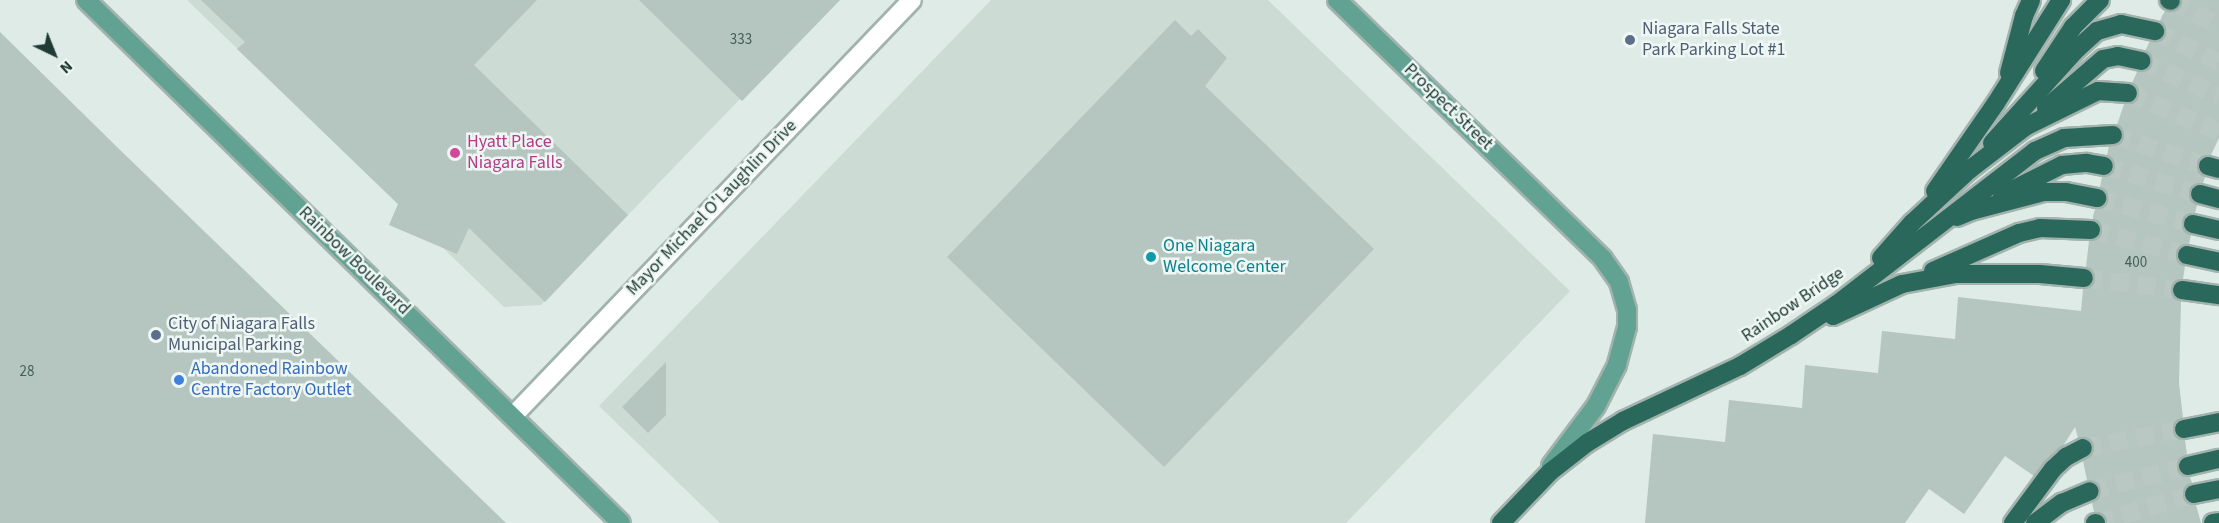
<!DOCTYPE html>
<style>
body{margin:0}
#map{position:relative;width:2219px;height:523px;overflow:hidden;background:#dfebe6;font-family:"Source Sans 3",sans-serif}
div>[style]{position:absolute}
.built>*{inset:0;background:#cddbd5}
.building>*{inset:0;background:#b4c6bf}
.highway-tunnel>*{height:18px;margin-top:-9px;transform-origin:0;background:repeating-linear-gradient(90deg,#b9c8c2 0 18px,transparent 0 27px)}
.roads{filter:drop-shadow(2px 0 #a2b3ad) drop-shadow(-2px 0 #a2b3ad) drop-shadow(0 2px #a2b3ad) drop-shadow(0 -2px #a2b3ad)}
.minor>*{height:18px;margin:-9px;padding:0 9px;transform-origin:9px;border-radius:9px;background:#fff}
.major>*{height:18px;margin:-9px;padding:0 9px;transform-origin:9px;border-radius:9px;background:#62a292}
.highway>*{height:18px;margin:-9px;padding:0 9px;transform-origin:9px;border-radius:9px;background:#2b685c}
.dots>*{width:16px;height:16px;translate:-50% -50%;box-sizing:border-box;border:3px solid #eff7f4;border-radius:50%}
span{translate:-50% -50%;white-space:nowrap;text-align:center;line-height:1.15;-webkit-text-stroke:5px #eff7f4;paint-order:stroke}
.number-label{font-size:15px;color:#455e57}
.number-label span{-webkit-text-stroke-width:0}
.service-label{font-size:18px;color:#4e5e75}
.left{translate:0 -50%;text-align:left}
.street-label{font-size:18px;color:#203b34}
.hotel-label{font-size:18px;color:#b23c85}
.culture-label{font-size:18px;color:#0d838f}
.shop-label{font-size:18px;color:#366cbe}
.north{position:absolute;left:24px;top:24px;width:60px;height:60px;-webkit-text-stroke:4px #eff7f4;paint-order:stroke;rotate:137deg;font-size:16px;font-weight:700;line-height:24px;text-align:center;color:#203b34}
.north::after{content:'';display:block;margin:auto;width:21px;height:27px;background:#203b34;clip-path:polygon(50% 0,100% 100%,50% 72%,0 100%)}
</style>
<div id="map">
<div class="built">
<div style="clip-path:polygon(187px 0,840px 0,742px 101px,740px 99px,541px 305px,504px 307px)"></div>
<div style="clip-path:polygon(991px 0,1268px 0,1570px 291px,1346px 523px,720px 523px,599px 406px)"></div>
</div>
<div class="building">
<div style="clip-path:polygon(201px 0,537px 0,474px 65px,628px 215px,545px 302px,469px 228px,457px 254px,389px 225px,398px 204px,237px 49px,245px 42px)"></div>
<div style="clip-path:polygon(639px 0,840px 0,742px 101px)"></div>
<div style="clip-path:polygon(2182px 0,2219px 0,2219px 138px,2211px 155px,2205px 155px,2197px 162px,2197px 169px,2205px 177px,2203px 183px,2196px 183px,2189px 191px,2189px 198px,2197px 205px,2195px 213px,2185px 216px,2182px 222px,2185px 232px,2191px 235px,2189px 244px,2179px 247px,2176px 253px,2179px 263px,2185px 266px,2183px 279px,2174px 283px,2171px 289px,2175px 298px,2181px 301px,2179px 383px,2183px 418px,2176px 421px,2173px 431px,2176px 437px,2185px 440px,2187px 455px,2180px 458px,2177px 468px,2180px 474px,2190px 477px,2192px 483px,2184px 490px,2183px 497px,2190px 504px,2196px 505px,2201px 523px,2107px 523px,2102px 514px,2094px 512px,2092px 503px,2099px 497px,2100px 487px,2096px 482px,2087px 480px,2083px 461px,2093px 453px,2093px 443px,2088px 438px,2078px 438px,2075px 427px,2063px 446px,2045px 461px,2034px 476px,2005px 456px,1964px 514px,1929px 489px,1905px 523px,1645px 523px,1653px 434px,1725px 442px,1729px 400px,1802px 408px,1805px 365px,1878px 373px,1882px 331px,1955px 339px,1958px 297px,2081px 311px,2083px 289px,2089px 288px,2095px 280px,2094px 273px,2086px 267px,2089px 241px,2097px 240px,2102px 231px,2101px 224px,2093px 219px,2093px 216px,2095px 209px,2105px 206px,2108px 200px,2107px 194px,2100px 187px,2102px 177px,2112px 174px,2115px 167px,2114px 162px,2107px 155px,2109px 146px,2119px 145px,2123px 139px,2123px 129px,2117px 125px,2124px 104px,2132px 103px,2138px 99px,2138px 89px,2132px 83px,2137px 72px,2145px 71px,2152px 64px,2151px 57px,2145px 51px,2150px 41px,2159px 41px,2166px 34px,2165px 27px,2160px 21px,2162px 16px,2165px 11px,2178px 10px)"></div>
<div style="clip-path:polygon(1175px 20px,1191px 36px,1198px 29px,1227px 58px,1205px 86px,1374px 249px,1164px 467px,947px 257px)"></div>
<div style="clip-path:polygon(0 32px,117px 147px,506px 523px,0 523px)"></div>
<div style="clip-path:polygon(666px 362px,666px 415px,648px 433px,622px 407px)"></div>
</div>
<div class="highway-tunnel">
<div style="left:2171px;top:1px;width:54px;rotate:27.5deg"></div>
<div style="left:2155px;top:31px;width:71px;rotate:25.8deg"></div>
<div style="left:2141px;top:61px;width:85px;rotate:24.2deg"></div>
<div style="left:2128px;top:93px;width:99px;rotate:23.2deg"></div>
<div style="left:2113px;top:135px;width:100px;rotate:18.1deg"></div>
<div style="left:2104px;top:166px;width:100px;rotate:16.3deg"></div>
<div style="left:2097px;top:198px;width:99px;rotate:15.2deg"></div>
<div style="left:2091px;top:230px;width:99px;rotate:14.6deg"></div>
<div style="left:2084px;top:278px;width:99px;rotate:7deg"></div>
<div style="left:2083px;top:448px;width:103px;rotate:-10.7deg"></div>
<div style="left:2090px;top:491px;width:101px;rotate:-14.3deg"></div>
<div style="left:2096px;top:523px;width:102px;rotate:-16.5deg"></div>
</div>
<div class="roads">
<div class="minor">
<div style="left:513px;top:416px;width:576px;rotate:-46.19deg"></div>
</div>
<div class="major">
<div style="left:86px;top:0;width:748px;rotate:44.35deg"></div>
<div style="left:1337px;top:0;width:371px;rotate:44.2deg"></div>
<div style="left:1603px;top:259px;width:28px;rotate:55deg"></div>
<div style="left:1619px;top:282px;width:29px;rotate:74deg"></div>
<div style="left:1627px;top:310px;width:17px;rotate:90deg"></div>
<div style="left:1627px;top:327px;width:39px;rotate:105deg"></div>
<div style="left:1617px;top:365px;width:46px;rotate:117.1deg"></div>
<div style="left:1596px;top:406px;width:75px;rotate:126.9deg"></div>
</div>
<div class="highway">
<div style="left:2169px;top:0;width:2px;rotate:27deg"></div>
<div style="left:2044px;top:71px;width:53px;rotate:-56.6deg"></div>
<div style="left:2073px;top:27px;width:38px;rotate:-45deg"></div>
<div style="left:2009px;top:73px;width:59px;rotate:-75.3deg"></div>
<div style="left:2024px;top:16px;width:17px;rotate:-66deg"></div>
<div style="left:2046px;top:108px;width:75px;rotate:-40.7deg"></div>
<div style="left:2103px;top:59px;width:15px;rotate:-11deg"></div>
<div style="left:2118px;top:56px;width:24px;rotate:12deg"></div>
<div style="left:1992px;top:143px;width:127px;rotate:-47.9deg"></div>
<div style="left:2077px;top:49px;width:27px;rotate:-42deg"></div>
<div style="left:2097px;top:31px;width:25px;rotate:-16deg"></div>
<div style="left:2121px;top:24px;width:35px;rotate:12deg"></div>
<div style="left:2208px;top:166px;width:11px;rotate:15deg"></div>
<div style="left:1935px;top:191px;width:107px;rotate:-55.3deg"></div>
<div style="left:1996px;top:103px;width:122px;rotate:-57.7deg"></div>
<div style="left:2200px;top:194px;width:20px;rotate:15deg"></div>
<div style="left:2002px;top:195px;width:67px;rotate:-26.6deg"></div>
<div style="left:2062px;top:165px;width:25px;rotate:-5deg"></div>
<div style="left:2087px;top:163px;width:17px;rotate:10deg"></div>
<div style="left:1957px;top:217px;width:15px;rotate:-23deg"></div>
<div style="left:1971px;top:211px;width:75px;rotate:-14.6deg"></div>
<div style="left:2044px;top:192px;width:22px"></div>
<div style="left:2066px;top:192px;width:32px;rotate:11deg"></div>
<div style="left:2193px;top:224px;width:27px;rotate:13deg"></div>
<div style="left:2187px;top:255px;width:33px;rotate:12deg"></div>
<div style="left:1881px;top:258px;width:47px;rotate:-48.5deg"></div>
<div style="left:1912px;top:223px;width:78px;rotate:-42.9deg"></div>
<div style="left:1969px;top:170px;width:71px;rotate:-37.5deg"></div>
<div style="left:2025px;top:127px;width:81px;rotate:-26.3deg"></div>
<div style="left:2098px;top:91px;width:30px;rotate:4deg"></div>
<div style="left:1933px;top:271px;width:94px;rotate:-23.8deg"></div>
<div style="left:2019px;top:233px;width:22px;rotate:-13deg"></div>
<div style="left:2040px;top:228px;width:51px;rotate:2.2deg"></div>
<div style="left:2182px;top:290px;width:37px;rotate:8deg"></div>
<div style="left:1833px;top:316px;width:76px;rotate:-24.9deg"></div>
<div style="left:1902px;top:284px;width:55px;rotate:-10.5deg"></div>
<div style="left:1956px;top:274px;width:84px"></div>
<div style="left:2040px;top:274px;width:44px;rotate:5.2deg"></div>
<div style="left:2184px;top:429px;width:36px;rotate:-11deg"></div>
<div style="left:2188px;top:466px;width:32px;rotate:-13deg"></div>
<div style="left:2194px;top:494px;width:25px;rotate:-11deg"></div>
<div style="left:1501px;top:523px;width:71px;rotate:-46.1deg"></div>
<div style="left:1550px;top:472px;width:47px;rotate:-38.1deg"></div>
<div style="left:1587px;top:443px;width:42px;rotate:-31.4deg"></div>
<div style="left:1623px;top:421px;width:129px;rotate:-25.2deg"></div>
<div style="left:1740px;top:366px;width:60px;rotate:-31.3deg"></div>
<div style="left:1791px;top:335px;width:55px;rotate:-34deg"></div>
<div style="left:1837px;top:304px;width:250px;rotate:-37.7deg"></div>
<div style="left:2035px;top:151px;width:32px;rotate:-24deg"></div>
<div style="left:2064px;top:138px;width:49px;rotate:-3.5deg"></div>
<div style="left:2013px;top:523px;width:67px;rotate:-53.5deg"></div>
<div style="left:2053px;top:469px;width:18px;rotate:-43deg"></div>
<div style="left:2066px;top:457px;width:19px;rotate:-28deg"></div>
<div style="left:2035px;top:523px;width:34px;rotate:-37deg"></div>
<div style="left:2062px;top:503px;width:30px;rotate:-23deg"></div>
<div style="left:2095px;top:523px;width:1px"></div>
<div style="left:2213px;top:523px;width:6px;rotate:-9deg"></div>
</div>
</div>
<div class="dots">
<div style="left:1630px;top:40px;background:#5c6f8a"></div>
<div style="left:455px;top:153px;background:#d1479c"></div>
<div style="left:1151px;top:257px;background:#0f9aa8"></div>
<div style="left:156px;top:335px;background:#5c6f8a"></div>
<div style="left:179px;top:380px;background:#3f7fe0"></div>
</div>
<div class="number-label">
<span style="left:741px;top:40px">333</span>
<span style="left:2136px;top:263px">400</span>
<span style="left:27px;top:372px">28</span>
</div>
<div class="service-label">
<span class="left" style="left:1642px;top:40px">Niagara Falls State<br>Park Parking Lot #1</span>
<span class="left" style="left:168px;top:335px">City of Niagara Falls<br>Municipal Parking</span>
</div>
<div class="street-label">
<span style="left:1448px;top:107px;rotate:44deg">Prospect Street</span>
<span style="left:712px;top:208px;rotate:-46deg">Mayor Michael O'Laughlin Drive</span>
<span style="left:354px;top:261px;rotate:44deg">Rainbow Boulevard</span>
<span style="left:1793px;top:305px;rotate:-34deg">Rainbow Bridge</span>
</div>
<div class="hotel-label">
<span class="left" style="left:467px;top:153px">Hyatt Place<br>Niagara Falls</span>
</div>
<div class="culture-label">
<span class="left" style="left:1163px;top:257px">One Niagara<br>Welcome Center</span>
</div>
<div class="shop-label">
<span class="left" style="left:191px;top:380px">Abandoned Rainbow<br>Centre Factory Outlet</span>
</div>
<div class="north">N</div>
</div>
